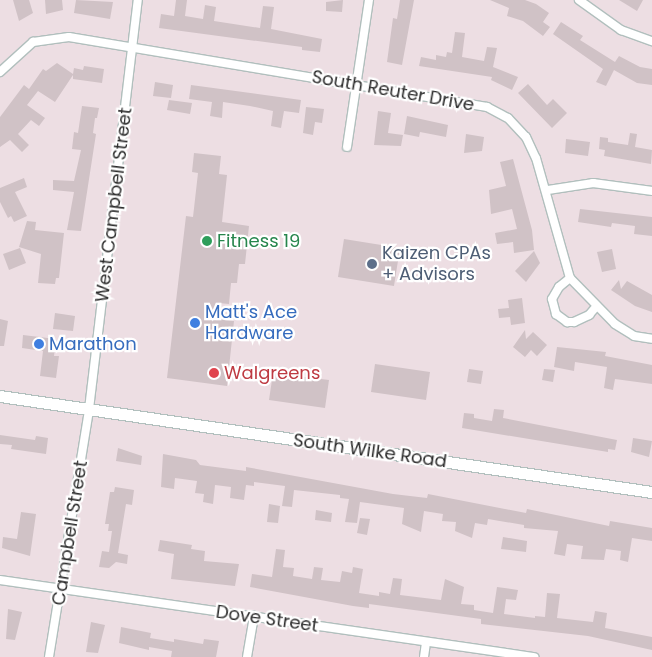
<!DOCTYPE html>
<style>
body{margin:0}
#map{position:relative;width:652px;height:657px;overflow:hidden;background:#eddee3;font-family:Poppins,sans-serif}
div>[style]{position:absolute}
.building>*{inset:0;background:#d0c2c6}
.roads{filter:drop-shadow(1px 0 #b1bfbd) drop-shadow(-1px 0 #b1bfbd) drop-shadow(0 1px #b1bfbd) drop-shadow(0 -1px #b1bfbd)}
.street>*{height:8px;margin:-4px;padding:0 4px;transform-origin:4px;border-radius:4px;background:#fff}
.secondary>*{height:11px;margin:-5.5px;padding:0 5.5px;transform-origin:5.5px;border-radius:5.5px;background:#fff}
.dots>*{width:14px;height:14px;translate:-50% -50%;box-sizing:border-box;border:2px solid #fff;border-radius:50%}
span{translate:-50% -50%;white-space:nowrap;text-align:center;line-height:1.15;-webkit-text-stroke:4.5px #fff;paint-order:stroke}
.street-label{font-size:18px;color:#2b2b2b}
.leisure-label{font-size:18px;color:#27864d}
.left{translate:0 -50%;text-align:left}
.service-label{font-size:18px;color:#4e5e75}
.shop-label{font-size:18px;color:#366cbe}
.health-label{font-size:18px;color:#be3a42}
</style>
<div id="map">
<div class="building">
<div style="clip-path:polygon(13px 0,29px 0,33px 13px,19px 21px)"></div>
<div style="clip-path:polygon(45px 0,62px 0,63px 10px,46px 14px)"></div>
<div style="clip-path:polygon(76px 0,113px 2px,110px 19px,74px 13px)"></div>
<div style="clip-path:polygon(176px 0,187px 0,185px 16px,203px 19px,205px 5px,216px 7px,214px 21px,260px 28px,263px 6px,274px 7px,271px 29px,322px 39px,320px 52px,302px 50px,302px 47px,159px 28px,161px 14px,174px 16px)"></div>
<div style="clip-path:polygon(343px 0,342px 12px,326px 11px,326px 2px)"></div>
<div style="clip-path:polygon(400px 0,414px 0,402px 65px,387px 62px,393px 18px,397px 19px)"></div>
<div style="clip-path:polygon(490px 0,525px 0,536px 4px,549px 13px,543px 22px,550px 27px,543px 36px,523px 21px,507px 16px,509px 8px)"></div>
<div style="clip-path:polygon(619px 0,643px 0,637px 11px)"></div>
<div style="clip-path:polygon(561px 22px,583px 36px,580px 40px,615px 62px,619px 56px,640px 67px,652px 69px,652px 85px,637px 83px,614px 70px,606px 86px,596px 82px,603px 69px,553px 34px)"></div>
<div style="clip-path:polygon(455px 32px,465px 33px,462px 57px,484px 61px,487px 47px,497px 48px,493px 67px,518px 77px,512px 90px,491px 80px,492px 77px,419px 66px,421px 57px,436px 60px,436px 55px,446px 57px,447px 52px,452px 53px)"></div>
<div style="clip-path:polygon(57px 63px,73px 74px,74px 68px,83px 70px,84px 66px,104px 69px,102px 83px,73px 79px,73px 75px,55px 102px,38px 91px,27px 105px,45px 118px,39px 126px,31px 120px,18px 134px,29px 145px,22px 152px,10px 140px,0 147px,0 117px,24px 85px,29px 89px,43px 69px,46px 71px)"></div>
<div style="clip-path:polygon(155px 82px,173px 85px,171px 98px,153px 96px)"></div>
<div style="clip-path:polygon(528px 84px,547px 105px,553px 99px,567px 113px,552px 128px,518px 93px)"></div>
<div style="clip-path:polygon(191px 85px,301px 100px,299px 113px,284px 111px,281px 128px,271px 126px,273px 111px,250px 106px,223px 102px,222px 118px,210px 116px,212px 102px,189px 99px)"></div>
<div style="clip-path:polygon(169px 100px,192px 103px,190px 114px,167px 110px)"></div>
<div style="clip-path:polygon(82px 106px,99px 108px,97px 118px,95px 118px,93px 133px,96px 134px,81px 231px,67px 230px,74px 192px,53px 190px,53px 180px,74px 181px,81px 150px,72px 149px,74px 132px,78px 133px)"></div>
<div style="clip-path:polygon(306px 107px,324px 109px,322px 123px,315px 122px,313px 135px,303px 133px)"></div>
<div style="clip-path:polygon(378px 111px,391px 113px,388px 133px,403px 135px,401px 146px,374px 145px)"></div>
<div style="clip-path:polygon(407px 116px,448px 125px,446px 137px,420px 132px,419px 137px,404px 134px)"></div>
<div style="clip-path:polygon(630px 133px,637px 134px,635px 147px,652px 150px,651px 164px,604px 156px,605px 150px,599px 149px,600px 137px,608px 138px,608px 142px,628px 145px)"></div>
<div style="clip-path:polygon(466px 134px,484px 137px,482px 151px,464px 153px)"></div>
<div style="clip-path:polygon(566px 139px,590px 142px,588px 156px,565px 153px)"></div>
<div style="clip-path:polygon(194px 153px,221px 156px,219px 174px,227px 175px,222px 222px,249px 226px,245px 264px,239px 264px,237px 283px,231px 283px,229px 304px,219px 303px,217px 319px,234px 321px,227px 386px,167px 378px,186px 216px,193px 217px,198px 173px,192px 172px)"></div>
<div style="clip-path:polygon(513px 159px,532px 230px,534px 250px,514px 253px,513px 242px,497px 244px,495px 233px,517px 229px,512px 209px,491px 214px,489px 190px,506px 186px,500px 162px)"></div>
<div style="clip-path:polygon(24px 178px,27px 187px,15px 192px,27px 216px,14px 222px,11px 216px,8px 218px,0 202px,0 188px)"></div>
<div style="clip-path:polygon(580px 209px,652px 217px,652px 236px,634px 234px,635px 226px,612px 223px,611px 227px,578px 222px)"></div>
<div style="clip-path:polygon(27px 221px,36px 222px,35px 230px,64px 233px,59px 278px,56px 278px,55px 284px,38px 283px,41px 254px,19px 247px)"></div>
<div style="clip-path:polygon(344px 239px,400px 248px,394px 286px,338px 277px)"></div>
<div style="clip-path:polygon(20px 248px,26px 263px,9px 270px,3px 254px)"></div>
<div style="clip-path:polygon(612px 249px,616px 269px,602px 272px,597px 252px)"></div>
<div style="clip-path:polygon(534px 251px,540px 263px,526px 282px,515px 271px)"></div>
<div style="clip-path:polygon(619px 280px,621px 289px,627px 281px,652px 295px,652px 312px,635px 306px,611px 290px)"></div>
<div style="clip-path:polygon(522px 298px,525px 323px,511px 325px,510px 317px,499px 318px,498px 309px,509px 308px,508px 300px)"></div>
<div style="clip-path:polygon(55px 313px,75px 316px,73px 331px,53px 329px)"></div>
<div style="clip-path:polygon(0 319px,8px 321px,4px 346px,0 346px)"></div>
<div style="clip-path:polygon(525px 330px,526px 339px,533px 332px,547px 345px,537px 356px,531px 350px,525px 357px,513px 347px)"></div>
<div style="clip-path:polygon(23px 335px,56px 339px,54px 356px,59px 356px,56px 378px,40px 376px,43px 351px,22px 348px)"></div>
<div style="clip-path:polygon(557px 347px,606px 352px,605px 356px,652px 365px,652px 384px,615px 379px,613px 390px,604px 388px,607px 367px,575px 362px,574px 371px,554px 367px)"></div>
<div style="clip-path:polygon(375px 364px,430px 372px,426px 400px,371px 392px)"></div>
<div style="clip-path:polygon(469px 369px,483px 371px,481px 384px,467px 382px)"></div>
<div style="clip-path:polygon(544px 369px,555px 370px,553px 382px,542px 380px)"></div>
<div style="clip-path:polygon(273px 373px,329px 380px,325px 408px,269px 400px)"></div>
<div style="clip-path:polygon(494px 409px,504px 410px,503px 418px,617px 440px,615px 450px,608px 449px,608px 452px,462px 428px,464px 413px,474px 414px,474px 418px,492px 421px)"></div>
<div style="clip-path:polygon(0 435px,35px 440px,36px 436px,48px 438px,46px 454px,11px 449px,12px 445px,0 444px)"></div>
<div style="clip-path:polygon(633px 438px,652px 441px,649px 457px,631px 452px)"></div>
<div style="clip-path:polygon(118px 448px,142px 456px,141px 465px,116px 461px)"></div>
<div style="clip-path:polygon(163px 454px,196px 460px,200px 465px,246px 471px,246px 467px,393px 494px,427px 498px,428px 494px,526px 513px,527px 509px,609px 526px,610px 521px,652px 528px,652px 541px,632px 538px,628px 562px,620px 560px,621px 551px,606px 549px,604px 560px,581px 559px,583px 546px,567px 544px,565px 556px,554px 554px,558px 531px,524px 528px,524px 525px,488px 519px,487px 525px,475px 523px,472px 538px,455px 531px,456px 522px,442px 521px,443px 514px,424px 511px,421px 532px,402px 524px,404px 508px,360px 502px,357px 523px,345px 522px,349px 499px,340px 498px,340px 495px,294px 490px,292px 507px,282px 506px,285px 486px,254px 482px,254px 486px,246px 485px,244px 500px,230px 498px,231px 487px,215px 485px,213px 504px,203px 502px,204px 494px,195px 493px,197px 481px,175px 478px,174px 489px,161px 487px)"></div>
<div style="clip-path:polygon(115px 487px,134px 490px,132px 505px,126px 504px,118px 553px,128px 555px,127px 564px,116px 562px,109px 568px,99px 567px,102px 551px,109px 552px,112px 531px,108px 531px,109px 524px,105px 524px,110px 492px,114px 492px)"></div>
<div style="clip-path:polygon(269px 504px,280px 506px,278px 523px,267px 522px)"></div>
<div style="clip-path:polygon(316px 510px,332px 513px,331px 522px,315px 520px)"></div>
<div style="clip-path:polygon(21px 512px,36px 514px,30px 556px,2px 548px,3px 537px,17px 539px)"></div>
<div style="clip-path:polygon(360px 518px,370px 519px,367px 535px,357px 533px)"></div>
<div style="clip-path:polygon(503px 537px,527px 541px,526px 552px,501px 549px)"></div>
<div style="clip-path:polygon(160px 540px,192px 545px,191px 549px,205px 551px,204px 561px,239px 564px,235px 586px,171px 579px,174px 554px,158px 551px)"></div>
<div style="clip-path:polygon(276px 549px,285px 550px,283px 567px,294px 568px,293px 576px,312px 579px,314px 567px,323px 568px,321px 580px,340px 582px,342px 571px,352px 573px,353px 567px,363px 569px,359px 593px,379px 596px,379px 592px,390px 594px,393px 578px,402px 579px,400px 595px,441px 600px,445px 579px,464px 587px,461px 604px,474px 605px,474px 610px,493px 613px,497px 587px,518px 590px,516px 600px,506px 599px,504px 614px,535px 618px,535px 616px,545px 617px,547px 593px,560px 594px,557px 618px,593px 622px,595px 611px,607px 613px,605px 628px,652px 637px,652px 650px,588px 636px,481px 624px,481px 619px,369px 604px,369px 608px,353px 606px,250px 587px,252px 574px,272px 577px)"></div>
<div style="clip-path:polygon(8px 609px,22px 612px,15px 640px,6px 639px)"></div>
<div style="clip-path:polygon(91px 622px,105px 625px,98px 653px,86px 652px)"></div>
<div style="clip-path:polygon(121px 627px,151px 633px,150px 638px,174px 642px,174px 639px,203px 644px,204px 639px,219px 641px,216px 657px,171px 657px,172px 651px,149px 647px,149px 650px,119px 643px)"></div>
</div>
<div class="roads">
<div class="street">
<div style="left:579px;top:0;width:52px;rotate:35.5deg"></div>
<div style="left:621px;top:30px;width:33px;rotate:20deg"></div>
<div style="left:0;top:72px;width:45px;rotate:-42.3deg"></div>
<div style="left:33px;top:42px;width:36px;rotate:-8deg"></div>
<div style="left:69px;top:37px;width:424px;rotate:9.5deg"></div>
<div style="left:487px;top:107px;width:24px;rotate:28deg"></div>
<div style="left:508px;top:118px;width:26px;rotate:47deg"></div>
<div style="left:526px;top:137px;width:23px;rotate:65deg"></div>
<div style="left:536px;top:158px;width:125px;rotate:74.2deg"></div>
<div style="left:570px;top:278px;width:64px;rotate:45.6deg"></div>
<div style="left:615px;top:324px;width:22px;rotate:32deg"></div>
<div style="left:634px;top:336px;width:18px;rotate:9deg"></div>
<div style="left:347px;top:147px;width:149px;rotate:-81.5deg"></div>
<div style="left:548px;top:190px;width:46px;rotate:-8.8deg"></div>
<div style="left:593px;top:183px;width:60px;rotate:7.7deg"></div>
<div style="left:570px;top:278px;width:14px;rotate:141deg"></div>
<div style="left:559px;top:287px;width:14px;rotate:120deg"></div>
<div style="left:552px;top:299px;width:16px;rotate:75deg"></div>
<div style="left:556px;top:314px;width:14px;rotate:36deg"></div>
<div style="left:567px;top:322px;width:7px"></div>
<div style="left:574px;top:322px;width:17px;rotate:-25deg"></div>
<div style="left:589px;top:315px;width:11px;rotate:-49deg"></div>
<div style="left:0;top:580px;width:540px;rotate:8.21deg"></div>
<div style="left:49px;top:657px;width:251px;rotate:-80.8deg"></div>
<div style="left:89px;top:409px;width:412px;rotate:-83.2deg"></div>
<div style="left:247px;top:657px;width:42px;rotate:-80.3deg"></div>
<div style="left:424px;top:657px;width:14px;rotate:-82deg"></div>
</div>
<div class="secondary">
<div style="left:0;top:396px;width:659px;rotate:8.38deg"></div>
</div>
</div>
<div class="dots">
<div style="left:207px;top:241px;background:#2e9e5b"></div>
<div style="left:372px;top:264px;background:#5c6f8a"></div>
<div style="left:195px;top:323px;background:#3f7fe0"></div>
<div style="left:39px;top:344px;background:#3f7fe0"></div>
<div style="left:214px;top:373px;background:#e0444e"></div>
</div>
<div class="street-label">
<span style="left:393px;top:91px;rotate:10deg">South Reuter Drive</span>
<span style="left:114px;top:205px;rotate:-83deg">West Campbell Street</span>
<span style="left:370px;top:451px;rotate:8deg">South Wilke Road</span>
<span style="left:70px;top:533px;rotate:-81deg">Campbell Street</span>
<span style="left:267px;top:619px;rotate:8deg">Dove Street</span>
</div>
<div class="leisure-label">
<span class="left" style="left:217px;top:241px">Fitness 19</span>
</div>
<div class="service-label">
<span class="left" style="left:382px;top:264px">Kaizen CPAs<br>+ Advisors</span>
</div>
<div class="shop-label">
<span class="left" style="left:205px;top:323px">Matt's Ace<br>Hardware</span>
<span class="left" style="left:49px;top:344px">Marathon</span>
</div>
<div class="health-label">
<span class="left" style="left:224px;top:373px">Walgreens</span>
</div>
</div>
